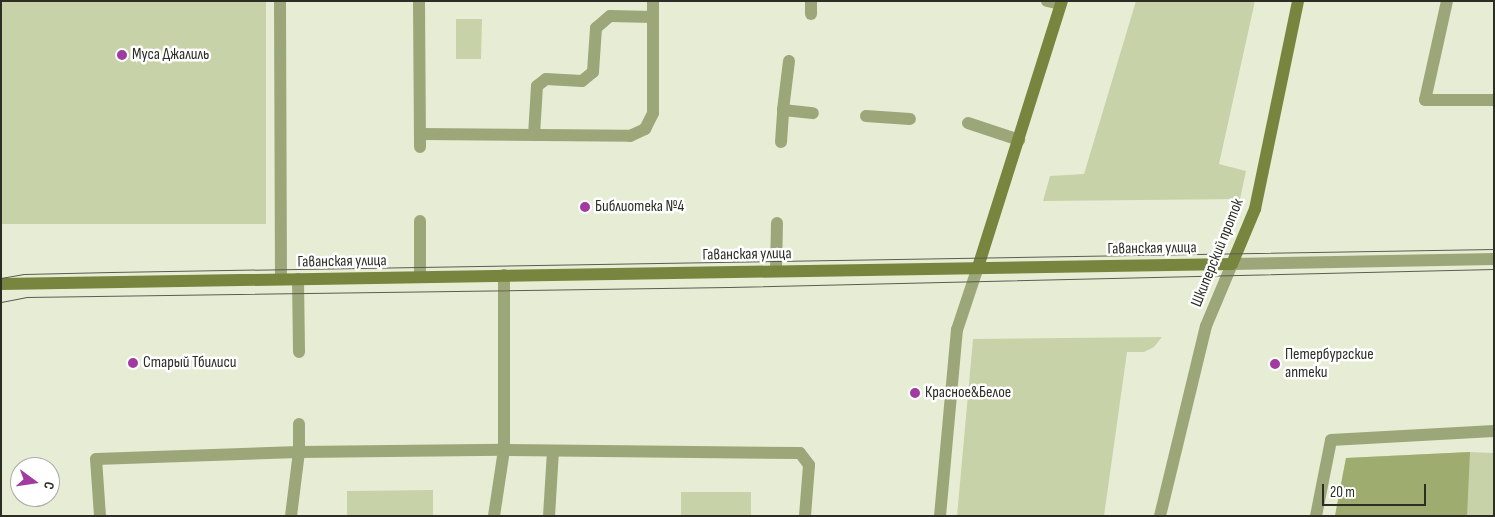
<!DOCTYPE html>
<meta charset="utf-8">
<style>
body{margin:0}
#map{position:relative;width:1495px;height:517px;overflow:hidden;background:#e7edd5;font-family:"Sofia Sans Condensed",sans-serif}
div>[style]{position:absolute}
.green>*{inset:0;background:#c8d2a8}
.forest>*{inset:0;background:#9eac6f}
.service>*{height:12px;margin:-6px;padding:0 6px;transform-origin:6px;border-radius:6px;background:#9ca779}
.minor>*{height:12px;margin:-6px;padding:0 6px;transform-origin:6px;border-radius:6px;background:#9ca779}
.tertiary>*{height:12px;margin:-6px;padding:0 6px;transform-origin:6px;border-radius:6px;background:#9ca779}
.secondary>*{height:12px;margin:-6px;padding:0 6px;transform-origin:6px;border-radius:6px;background:#77853e}
.tram>*{height:1px;margin:-0.5px;padding:0 0.5px;transform-origin:0.5px;border-radius:0.5px;background:#5a5d50}
.dots>*{width:14px;height:14px;translate:-50% -50%;box-sizing:border-box;border:2px solid #fff;border-radius:50%}
span{translate:-50% -50%;white-space:nowrap;text-align:center;line-height:1.15;-webkit-text-stroke:5px #fff;paint-order:stroke}
.poi-label{font-size:16px;color:#2c2e25}
.left{translate:0 -50%;text-align:left}
.street-label{font-size:16px;color:#2c2e25}
.frame{position:absolute;inset:0;border:2px solid #2c2e25;pointer-events:none}
.north{position:absolute;left:10px;top:457px;width:50px;height:50px;box-sizing:border-box;background:#fff;border:1px solid #ababa8;border-radius:50%;rotate:104deg;font-size:14px;font-weight:700;line-height:20px;text-align:center;color:#2c2e25}
.north::after{content:'';display:block;margin:auto;width:18px;height:22px;background:#a13b9f;clip-path:polygon(50% 0,100% 100%,50% 72%,0 100%)}
.scale{position:absolute;left:1322px;top:484px;width:104px;height:22px;box-sizing:border-box;border:2px solid #2c2e25;border-top:0;padding-left:6px;font-size:15px;line-height:18px;white-space:nowrap;color:#2c2e25;-webkit-text-stroke:4px #fff;paint-order:stroke}
</style>
<div id="map">
<div class="green">
<div style="clip-path:polygon(1px 1px,266px 1px,266px 224px,1px 224px)"></div>
<div style="clip-path:polygon(1136px 1px,1255px 1px,1219px 164px,1246px 171px,1240px 199px,1043px 201px,1050px 176px,1084px 174px)"></div>
<div style="clip-path:polygon(456px 19px,482px 19px,481px 59px,456px 59px)"></div>
<div style="clip-path:polygon(1162px 337px,1154px 347px,1144px 352px,1127px 352px,1104px 516px,957px 516px,973px 339px)"></div>
<div style="clip-path:polygon(1470px 452px,1494px 453px,1494px 516px,1335px 516px,1346px 458px)"></div>
<div style="clip-path:polygon(433px 490px,433px 516px,347px 516px,347px 491px)"></div>
<div style="clip-path:polygon(681px 492px,751px 492px,751px 516px,681px 516px)"></div>
</div>
<div class="forest">
<div style="clip-path:polygon(1470px 452px,1467px 516px,1335px 516px,1346px 458px)"></div>
</div>
<div class="service">
<div style="left:280px;top:1px;width:278px;rotate:89.8deg"></div>
<div style="left:419px;top:1px;width:146px;rotate:89.6deg"></div>
<div style="left:811px;top:1px;width:13px;rotate:90deg"></div>
<div style="left:1047px;top:1px;width:14px;rotate:12deg"></div>
<div style="left:1447px;top:1px;width:101px;rotate:102.5deg"></div>
<div style="left:1425px;top:100px;width:69px"></div>
<div style="left:789px;top:61px;width:49px;rotate:97deg"></div>
<div style="left:783px;top:110px;width:30px;rotate:6deg"></div>
<div style="left:866px;top:116px;width:44px;rotate:3.9deg"></div>
<div style="left:968px;top:123px;width:54px;rotate:18.4deg"></div>
<div style="left:420px;top:134px;width:210px;rotate:0.5deg"></div>
<div style="left:630px;top:136px;width:17px;rotate:-25deg"></div>
<div style="left:645px;top:129px;width:18px;rotate:-63deg"></div>
<div style="left:653px;top:113px;width:112px;rotate:-90deg"></div>
<div style="left:534px;top:135px;width:49px;rotate:-86.5deg"></div>
<div style="left:537px;top:86px;width:11px;rotate:-38deg"></div>
<div style="left:546px;top:79px;width:36px;rotate:3deg"></div>
<div style="left:582px;top:81px;width:14px;rotate:-39deg"></div>
<div style="left:593px;top:72px;width:44px;rotate:-86.1deg"></div>
<div style="left:596px;top:28px;width:18px;rotate:-41deg"></div>
<div style="left:610px;top:16px;width:43px;rotate:1.3deg"></div>
<div style="left:781px;top:142px;width:32px;rotate:-86deg"></div>
<div style="left:776px;top:270px;width:47px;rotate:-88.8deg"></div>
<div style="left:420px;top:277px;width:56px;rotate:-90deg"></div>
<div style="left:298px;top:279px;width:73px;rotate:89.2deg"></div>
<div style="left:100px;top:516px;width:57px;rotate:-94deg"></div>
<div style="left:96px;top:459px;width:203px;rotate:-2deg"></div>
<div style="left:299px;top:452px;width:205px;rotate:-0.6deg"></div>
<div style="left:504px;top:450px;width:296px;rotate:0.6deg"></div>
<div style="left:800px;top:453px;width:15px;rotate:53deg"></div>
<div style="left:809px;top:465px;width:51px;rotate:94.5deg"></div>
<div style="left:291px;top:516px;width:64px;rotate:-82.9deg"></div>
<div style="left:299px;top:452px;width:28px;rotate:-90deg"></div>
<div style="left:494px;top:516px;width:67px;rotate:-81.4deg"></div>
<div style="left:504px;top:450px;width:175px;rotate:-90deg"></div>
<div style="left:549px;top:516px;width:65px;rotate:-86.5deg"></div>
<div style="left:1316px;top:516px;width:77px;rotate:-78.8deg"></div>
<div style="left:1331px;top:440px;width:163px;rotate:-3.2deg"></div>
</div>
<div class="minor">
<div style="left:940px;top:516px;width:187px;rotate:-84.8deg"></div>
<div style="left:957px;top:330px;width:66px;rotate:-71.6deg"></div>
<div style="left:1160px;top:516px;width:195px;rotate:-76.4deg"></div>
<div style="left:1206px;top:326px;width:67px;rotate:-67.2deg"></div>
</div>
<div class="tertiary">
<div style="left:1232px;top:264px;width:262px;rotate:-1.1deg"></div>
</div>
<div class="secondary">
<div style="left:978px;top:267px;width:279px;rotate:-72.5deg"></div>
<div style="left:1px;top:284px;width:1231px;rotate:-0.93deg"></div>
<div style="left:1232px;top:264px;width:60px;rotate:-67.3deg"></div>
<div style="left:1255px;top:209px;width:212px;rotate:-78.3deg"></div>
</div>
<div class="tram">
<div style="left:1px;top:278px;width:23px;rotate:-10deg"></div>
<div style="left:24px;top:274px;width:87px;rotate:-1.3deg"></div>
<div style="left:111px;top:272px;width:1383px;rotate:-0.95deg"></div>
<div style="left:1px;top:302px;width:25px;rotate:-11deg"></div>
<div style="left:26px;top:297px;width:703px;rotate:-0.81deg"></div>
<div style="left:729px;top:287px;width:765px;rotate:-1.35deg"></div>
</div>
<div class="dots">
<div style="left:122px;top:55px;background:#a13b9f"></div>
<div style="left:585px;top:207px;background:#a13b9f"></div>
<div style="left:133px;top:363px;background:#a13b9f"></div>
<div style="left:1275px;top:364px;background:#a13b9f"></div>
<div style="left:915px;top:393px;background:#a13b9f"></div>
</div>
<div class="poi-label">
<span class="left" style="left:132px;top:55px">Муса Джалиль</span>
<span class="left" style="left:595px;top:207px">Библиотека №4</span>
<span class="left" style="left:1285px;top:364px">Петербургские<br>аптеки</span>
<span class="left" style="left:143px;top:363px">Старый Тбилиси</span>
<span class="left" style="left:925px;top:393px">Красное&amp;Белое</span>
</div>
<div class="street-label">
<span style="left:1152px;top:249px;rotate:-1deg">Гаванская улица</span>
<span style="left:1218px;top:253px;rotate:-68deg">Шкиперский проток</span>
<span style="left:747px;top:255px;rotate:-1deg">Гаванская улица</span>
<span style="left:342px;top:262px;rotate:-1deg">Гаванская улица</span>
</div>
<div class="frame"></div>
<div class="north">С</div>
<div class="scale">20 m</div>
</div>
